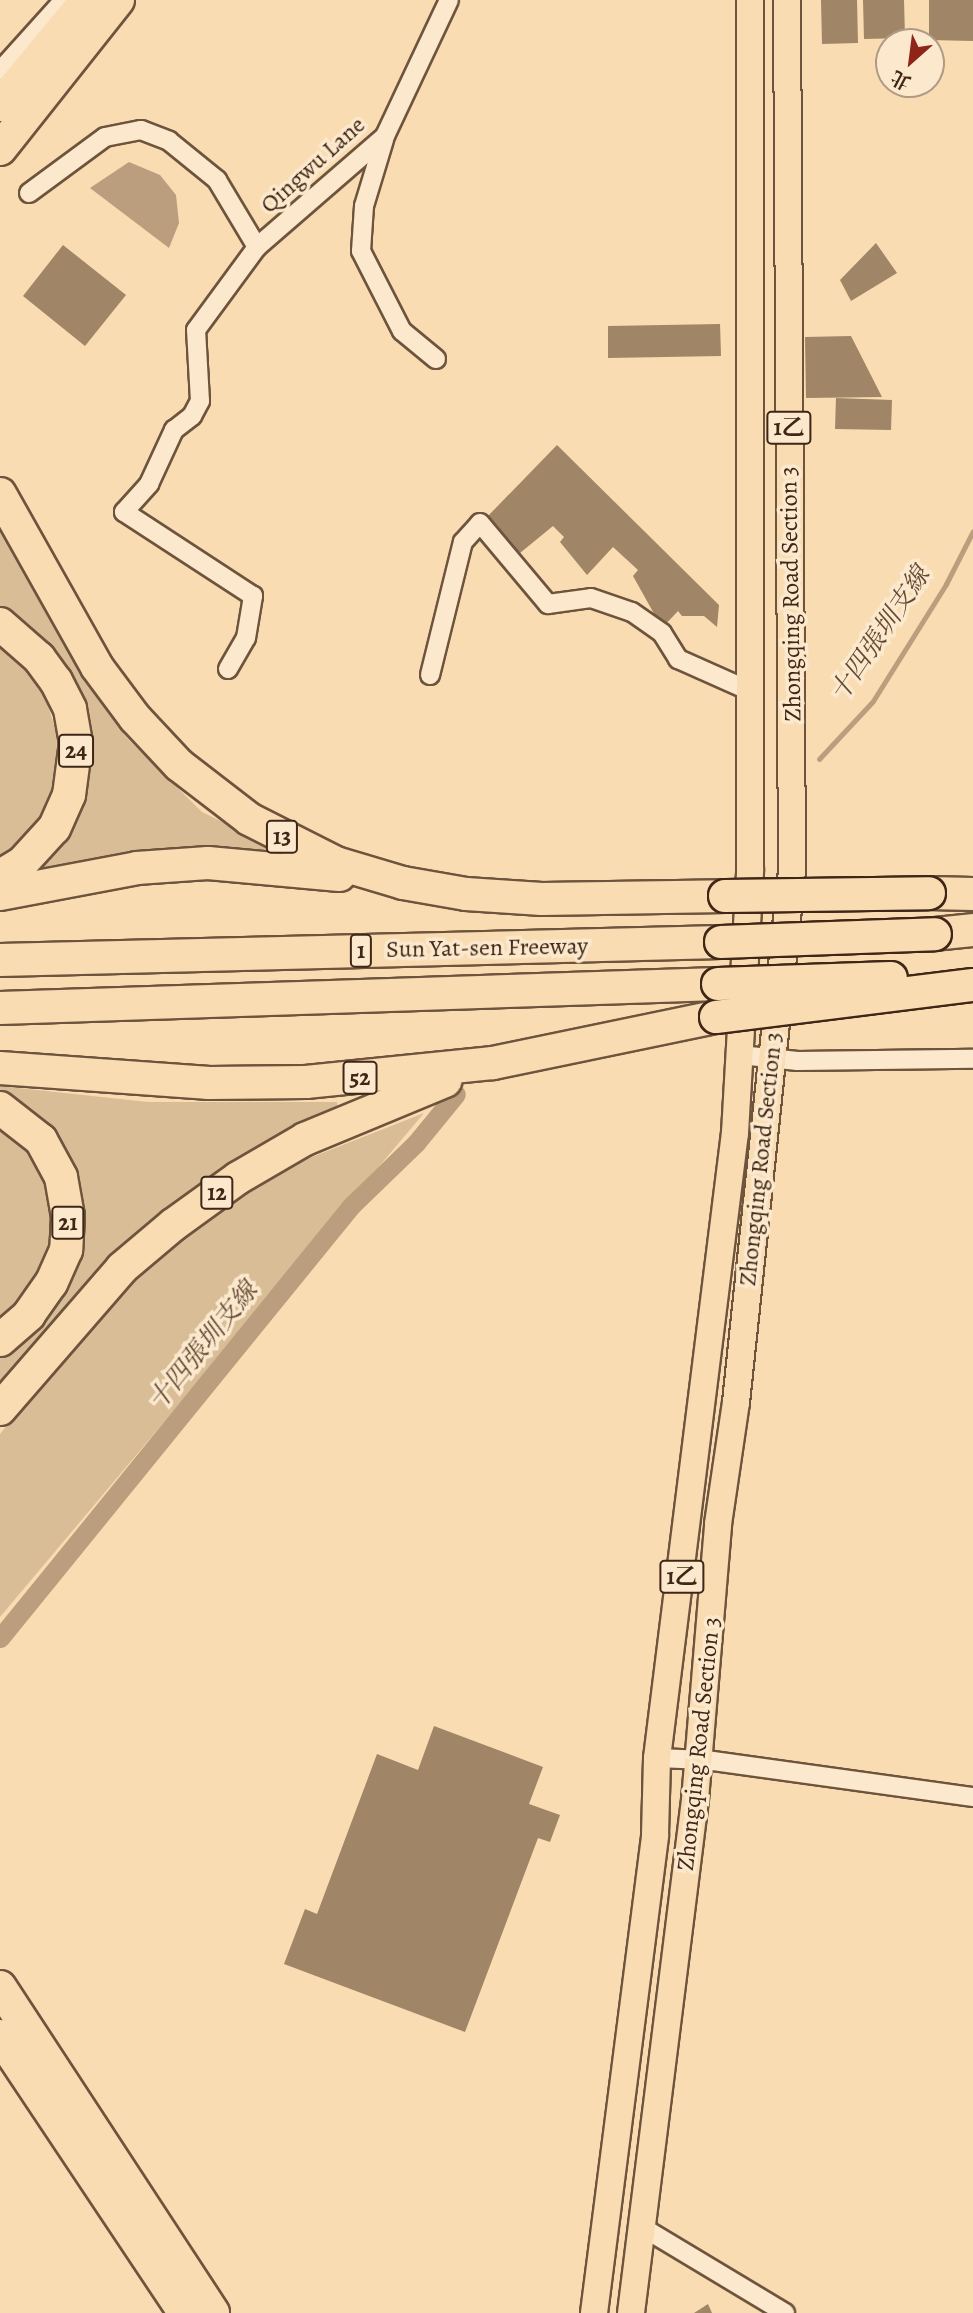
<!DOCTYPE html>
<meta charset="utf-8">
<style>
body{margin:0}
#map{position:relative;width:973px;height:2313px;overflow:hidden;background:#f9dcb2;font-family:Alegreya,"Noto Serif TC",serif}
div>[style]{position:absolute}
.green>*{inset:0;background:#d9bd97}
.water>*{inset:0;background:#ba9e7d}
.stream>*{height:5px;margin:-2.5px;padding:0 2.5px;transform-origin:2.5px;border-radius:2.5px;background:#ba9e7d}
.canal>*{height:19px;margin:-9.5px;padding:0 9.5px;transform-origin:9.5px;border-radius:9.5px;background:#ba9e7d}
.building>*{inset:0;background:#a08567}
.roads{filter:drop-shadow(2px 0 #6e543d) drop-shadow(-2px 0 #6e543d) drop-shadow(0 2px #6e543d) drop-shadow(0 -2px #6e543d)}
.minor>*{height:18px;margin:-9px;padding:0 9px;transform-origin:9px;border-radius:9px;background:#fbe8cd}
.primary>*{height:26px;margin:-13px;padding:0 13px;transform-origin:13px;border-radius:13px;background:#f9dcb2}
.motorway>*{height:32px;margin:-16px;padding:0 16px;transform-origin:16px;border-radius:16px;background:#f9dcb2}
.bridges{filter:drop-shadow(2px 0 #3f2616) drop-shadow(-2px 0 #3f2616) drop-shadow(0 2px #3f2616) drop-shadow(0 -2px #3f2616)}
.motorway-bridge>*{height:32px;margin:-16px;padding:0 16px;transform-origin:16px;border-radius:16px;background:#f9dcb2}
span{translate:-50% -50%;white-space:nowrap;text-align:center;line-height:1.15;-webkit-text-stroke:7px #fbe8cd;paint-order:stroke}
.shield-label span{padding:2px 5px;background:#fbe8cd;border:2px solid;border-radius:5px;-webkit-text-stroke-width:0}
.shield-label{font-size:23px;color:#3f2616;font-weight:700}
.street-label{font-size:24px;color:#3f2616}
.water-label{font-size:26px;color:#644a35;font-style:italic}
.north{position:absolute;left:875px;top:28px;width:70px;height:70px;box-sizing:border-box;background:#fbe8cd;border:2px solid #b09a84;border-radius:50%;rotate:208deg;font-size:19px;font-weight:700;line-height:28px;text-align:center;color:#3f2616}
.north::after{content:'';display:block;margin:auto;width:24px;height:32px;background:#8f2418;clip-path:polygon(50% 0,100% 100%,50% 72%,0 100%)}
</style>
<div id="map">
<div class="green">
<div style="clip-path:polygon(0 523px,62px 637px,126px 737px,202px 812px,276px 848px,274px 858px,44px 878px,39px 869px,74px 819px,82px 712px,0 616px)"></div>
<div style="clip-path:polygon(0 644px,43px 689px,57px 735px,56px 778px,35px 829px,0 860px)"></div>
<div style="clip-path:polygon(0 1086px,148px 1102px,337px 1102px,338px 1112px,175px 1202px,92px 1282px,0 1389px,0 1351px,77px 1238px,0 1096px)"></div>
<div style="clip-path:polygon(424px 1113px,0 1617px,0 1434px,117px 1291px,269px 1174px)"></div>
<div style="clip-path:polygon(0 1114px,54px 1167px,60px 1255px,0 1332px)"></div>
</div>
<div class="water">
<div style="clip-path:polygon(129px 162px,160px 175px,176px 195px,179px 223px,169px 248px,90px 188px)"></div>
</div>
<div class="stream">
<div style="left:819px;top:759px;width:79px;rotate:-47deg"></div>
<div style="left:873px;top:701px;width:138px;rotate:-58deg"></div>
<div style="left:946px;top:584px;width:59px;rotate:-63deg"></div>
</div>
<div class="canal">
<div style="left:0;top:1638px;width:557px;rotate:-50.91deg"></div>
<div style="left:351px;top:1206px;width:91px;rotate:-44.1deg"></div>
<div style="left:416px;top:1143px;width:63px;rotate:-50.8deg"></div>
</div>
<div class="building">
<div style="clip-path:polygon(821px 0,857px 0,858px 43px,822px 44px)"></div>
<div style="clip-path:polygon(863px 0,904px 0,905px 38px,864px 39px)"></div>
<div style="clip-path:polygon(929px 0,973px 0,973px 41px,929px 40px)"></div>
<div style="clip-path:polygon(876px 243px,897px 273px,851px 301px,840px 280px)"></div>
<div style="clip-path:polygon(63px 245px,126px 295px,85px 346px,23px 296px)"></div>
<div style="clip-path:polygon(720px 324px,721px 356px,608px 358px,608px 326px)"></div>
<div style="clip-path:polygon(851px 336px,882px 397px,806px 398px,805px 337px)"></div>
<div style="clip-path:polygon(836px 398px,892px 400px,891px 430px,835px 429px)"></div>
<div style="clip-path:polygon(557px 445px,719px 605px,717px 627px,704px 616px,682px 616px,678px 611px,662px 628px,633px 576px,638px 570px,613px 547px,587px 575px,560px 542px,564px 537px,553px 526px,520px 553px,487px 517px)"></div>
<div style="clip-path:polygon(434px 1726px,543px 1767px,529px 1804px,560px 1815px,550px 1842px,538px 1838px,465px 2032px,284px 1964px,305px 1909px,317px 1914px,377px 1754px,418px 1770px)"></div>
<div style="clip-path:polygon(708px 2304px,712px 2313px,694px 2313px)"></div>
</div>
<div class="roads">
<div class="minor">
<div style="left:0;top:71px;width:96px;rotate:-48deg"></div>
<div style="left:384px;top:140px;width:69px;rotate:106.9deg"></div>
<div style="left:364px;top:206px;width:45px;rotate:93.8deg"></div>
<div style="left:361px;top:251px;width:90px;rotate:62.9deg"></div>
<div style="left:402px;top:331px;width:44px;rotate:39.5deg"></div>
<div style="left:29px;top:193px;width:94px;rotate:-36.4deg"></div>
<div style="left:105px;top:137px;width:37px;rotate:-11deg"></div>
<div style="left:141px;top:130px;width:30px;rotate:21deg"></div>
<div style="left:169px;top:141px;width:62px;rotate:39.1deg"></div>
<div style="left:217px;top:180px;width:78px;rotate:59.2deg"></div>
<div style="left:228px;top:669px;width:36px;rotate:-60deg"></div>
<div style="left:246px;top:638px;width:43px;rotate:-80.5deg"></div>
<div style="left:253px;top:596px;width:154px;rotate:-146.9deg"></div>
<div style="left:124px;top:512px;width:38px;rotate:-48deg"></div>
<div style="left:149px;top:484px;width:60px;rotate:-65.2deg"></div>
<div style="left:174px;top:430px;width:23px;rotate:-38deg"></div>
<div style="left:192px;top:416px;width:17px;rotate:-62deg"></div>
<div style="left:200px;top:401px;width:71px;rotate:-93.2deg"></div>
<div style="left:196px;top:330px;width:103px;rotate:-53.7deg"></div>
<div style="left:257px;top:247px;width:169px;rotate:-40.9deg"></div>
<div style="left:385px;top:136px;width:150px;rotate:-64.8deg"></div>
<div style="left:430px;top:675px;width:137px;rotate:-76.1deg"></div>
<div style="left:463px;top:542px;width:25px;rotate:-48deg"></div>
<div style="left:480px;top:523px;width:106px;rotate:50deg"></div>
<div style="left:548px;top:604px;width:43px;rotate:-7.9deg"></div>
<div style="left:591px;top:598px;width:43px;rotate:18.9deg"></div>
<div style="left:632px;top:612px;width:37px;rotate:35deg"></div>
<div style="left:662px;top:633px;width:31px;rotate:58deg"></div>
<div style="left:678px;top:659px;width:79px;rotate:24deg"></div>
<div style="left:740px;top:1055px;width:58px;rotate:5.9deg"></div>
<div style="left:798px;top:1061px;width:175px;rotate:-0.7deg"></div>
<div style="left:657px;top:1758px;width:49px;rotate:2.3deg"></div>
<div style="left:706px;top:1760px;width:270px;rotate:7.9deg"></div>
<div style="left:642px;top:2227px;width:167px;rotate:31deg"></div>
</div>
<div class="primary">
<div style="left:594px;top:2313px;width:482px;rotate:-82.7deg"></div>
<div style="left:655px;top:1835px;width:77px;rotate:-88.5deg"></div>
<div style="left:657px;top:1758px;width:630px;rotate:-82.89deg"></div>
<div style="left:735px;top:1133px;width:262px;rotate:-86.7deg"></div>
<div style="left:750px;top:871px;width:871px;rotate:-90deg"></div>
<div style="left:631px;top:2313px;width:517px;rotate:-82.89deg"></div>
<div style="left:695px;top:1800px;width:277px;rotate:-85.2deg"></div>
<div style="left:718px;top:1524px;width:123px;rotate:-81.6deg"></div>
<div style="left:736px;top:1402px;width:534px;rotate:-83.98deg"></div>
<div style="left:792px;top:871px;width:871px;rotate:-90.33deg"></div>
</div>
<div class="motorway">
<div style="left:0;top:105px;width:136px;rotate:-50.4deg"></div>
<div style="left:0;top:149px;width:190px;rotate:-51.6deg"></div>
<div style="left:0;top:494px;width:198px;rotate:60.7deg"></div>
<div style="left:97px;top:667px;width:64px;rotate:53.3deg"></div>
<div style="left:135px;top:718px;width:64px;rotate:46.9deg"></div>
<div style="left:179px;top:765px;width:88px;rotate:37.6deg"></div>
<div style="left:249px;top:819px;width:97px;rotate:26.8deg"></div>
<div style="left:336px;top:863px;width:70px;rotate:16.6deg"></div>
<div style="left:403px;top:883px;width:64px;rotate:9.9deg"></div>
<div style="left:466px;top:894px;width:76px;rotate:3.8deg"></div>
<div style="left:542px;top:899px;width:183px;rotate:-0.9deg"></div>
<div style="left:0;top:624px;width:52px;rotate:41.1deg"></div>
<div style="left:39px;top:658px;width:29px;rotate:54deg"></div>
<div style="left:56px;top:681px;width:31px;rotate:63deg"></div>
<div style="left:70px;top:709px;width:34px;rotate:80deg"></div>
<div style="left:76px;top:742px;width:53px;rotate:97.5deg"></div>
<div style="left:69px;top:795px;width:36px;rotate:114deg"></div>
<div style="left:54px;top:828px;width:47px;rotate:132.4deg"></div>
<div style="left:22px;top:863px;width:26px;rotate:149deg"></div>
<div style="left:929px;top:893px;width:44px;rotate:1.3deg"></div>
<div style="left:0;top:894px;width:139px;rotate:-10.7deg"></div>
<div style="left:137px;top:868px;width:71px;rotate:-4deg"></div>
<div style="left:208px;top:863px;width:132px;rotate:5.2deg"></div>
<div style="left:935px;top:934px;width:38px;rotate:-6deg"></div>
<div style="left:0;top:960px;width:721px;rotate:-1.43deg"></div>
<div style="left:0;top:1008px;width:718px;rotate:-1.91deg"></div>
<div style="left:0;top:1068px;width:210px;rotate:4.1deg"></div>
<div style="left:209px;top:1083px;width:97px;rotate:-0.6deg"></div>
<div style="left:306px;top:1082px;width:188px;rotate:-5.8deg"></div>
<div style="left:493px;top:1063px;width:228px;rotate:-11.7deg"></div>
<div style="left:0;top:1108px;width:52px;rotate:38deg"></div>
<div style="left:41px;top:1140px;width:42px;rotate:61.6deg"></div>
<div style="left:61px;top:1177px;width:40px;rotate:80deg"></div>
<div style="left:68px;top:1216px;width:34px;rotate:93deg"></div>
<div style="left:66px;top:1250px;width:36px;rotate:114deg"></div>
<div style="left:51px;top:1283px;width:39px;rotate:125deg"></div>
<div style="left:29px;top:1315px;width:38px;rotate:139deg"></div>
<div style="left:0;top:1409px;width:186px;rotate:-49.1deg"></div>
<div style="left:122px;top:1268px;width:67px;rotate:-40.1deg"></div>
<div style="left:173px;top:1225px;width:80px;rotate:-35.9deg"></div>
<div style="left:238px;top:1178px;width:78px;rotate:-30.2deg"></div>
<div style="left:305px;top:1139px;width:152px;rotate:-22.5deg"></div>
<div style="left:0;top:1987px;width:389px;rotate:56.8deg"></div>
<div style="left:0;top:2036px;width:333px;rotate:56.3deg"></div>
</div>
</div>
<div class="bridges">
<div class="motorway-bridge">
<div style="left:725px;top:896px;width:204px;rotate:-0.8deg"></div>
<div style="left:721px;top:942px;width:214px;rotate:-2.1deg"></div>
<div style="left:718px;top:984px;width:173px;rotate:-2deg"></div>
<div style="left:716px;top:1017px;width:259px;rotate:-7.1deg"></div>
</div>
</div>
<div class="shield-label">
<span style="left:789px;top:428px">1乙</span>
<span style="left:76px;top:751px">24</span>
<span style="left:282px;top:837px">13</span>
<span style="left:361px;top:951px">1</span>
<span style="left:360px;top:1078px">52</span>
<span style="left:217px;top:1193px">12</span>
<span style="left:68px;top:1223px">21</span>
<span style="left:682px;top:1577px">1乙</span>
</div>
<div class="street-label">
<span style="left:313px;top:165px;rotate:-42deg">Qingwu Lane</span>
<span style="left:791px;top:594px;rotate:-91deg">Zhongqing Road Section 3</span>
<span style="left:487px;top:948px;rotate:-1deg">Sun Yat-sen Freeway</span>
<span style="left:761px;top:1159px;rotate:-84deg">Zhongqing Road Section 3</span>
<span style="left:699px;top:1744px;rotate:-84deg">Zhongqing Road Section 3</span>
</div>
<div class="water-label">
<span style="left:880px;top:634px;rotate:-56deg">十四張圳支線</span>
<span style="left:203px;top:1346px;rotate:-51deg">十四張圳支線</span>
</div>
<div class="north">北</div>
</div>
